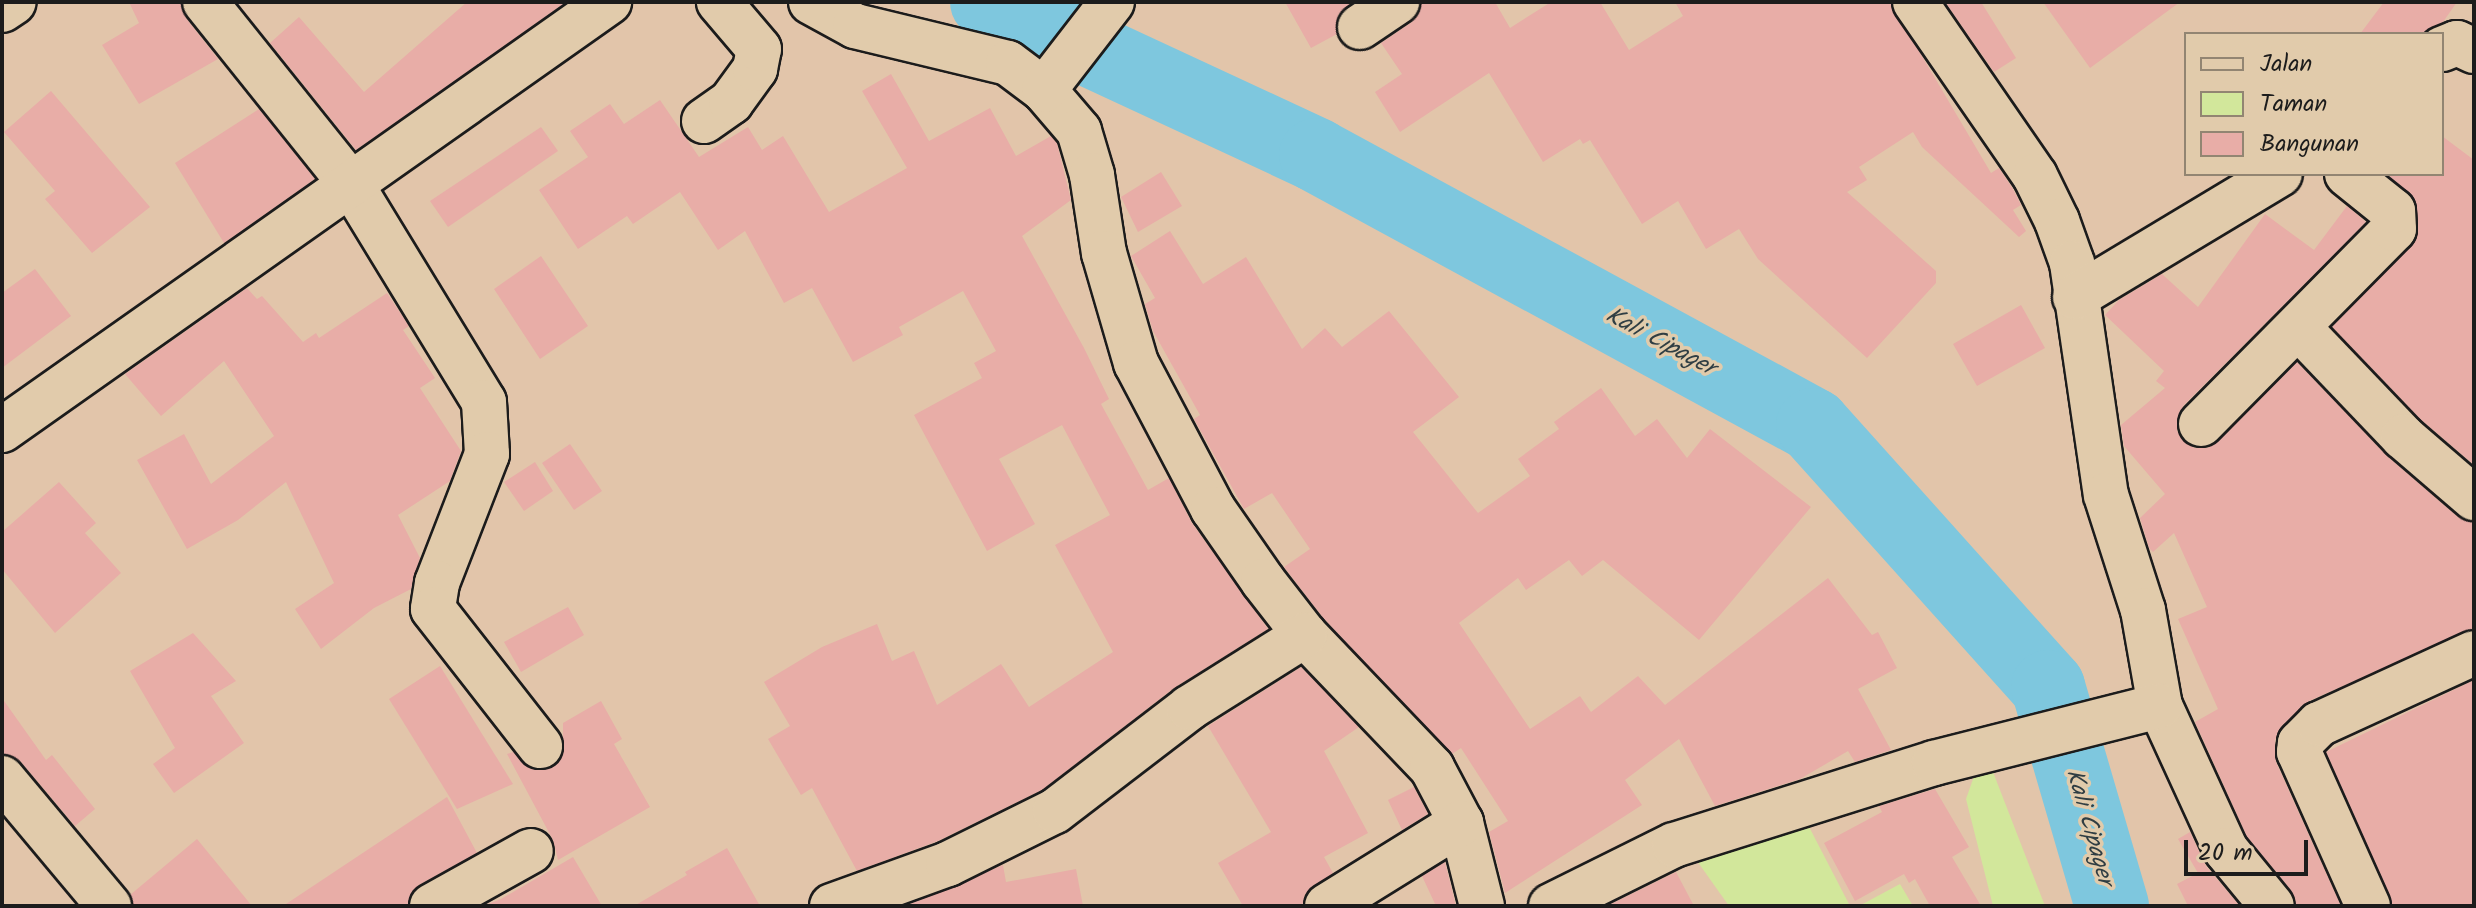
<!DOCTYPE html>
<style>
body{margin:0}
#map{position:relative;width:2476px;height:908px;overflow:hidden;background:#e2c5aa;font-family:Kalam,sans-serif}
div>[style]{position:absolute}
.green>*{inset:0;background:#d2e79b}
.river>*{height:74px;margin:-37px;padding:0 37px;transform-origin:37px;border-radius:37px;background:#7ec7de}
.building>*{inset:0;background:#e8ada7}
.roads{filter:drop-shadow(2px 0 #1c1c1c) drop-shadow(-2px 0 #1c1c1c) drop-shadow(0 2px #1c1c1c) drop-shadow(0 -2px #1c1c1c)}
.street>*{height:44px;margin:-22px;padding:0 22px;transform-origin:22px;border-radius:22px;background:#e1cbab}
span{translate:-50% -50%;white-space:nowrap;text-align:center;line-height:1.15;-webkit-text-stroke:7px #e1cbab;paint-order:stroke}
.water-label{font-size:24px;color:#303e43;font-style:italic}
.frame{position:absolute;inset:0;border:4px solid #1c1c1c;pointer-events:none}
.legend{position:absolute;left:2184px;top:32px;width:260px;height:144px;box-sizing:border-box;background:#e1cbab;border:2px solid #928572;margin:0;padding:10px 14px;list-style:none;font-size:24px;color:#1c1c1c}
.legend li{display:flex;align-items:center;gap:16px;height:40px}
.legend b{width:40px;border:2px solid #928572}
.scale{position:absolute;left:2184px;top:840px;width:124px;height:36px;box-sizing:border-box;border:4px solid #1c1c1c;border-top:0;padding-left:10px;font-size:24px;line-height:28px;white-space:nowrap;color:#1c1c1c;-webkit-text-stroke:6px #e1cbab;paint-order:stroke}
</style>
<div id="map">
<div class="green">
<div style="clip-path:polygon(1978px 765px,1993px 772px,2045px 906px,1993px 906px,1966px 799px)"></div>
<div style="clip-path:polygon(1806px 821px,1850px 906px,1729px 906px,1690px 851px)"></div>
<div style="clip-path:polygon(1900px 884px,1913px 906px,1859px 906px)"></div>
</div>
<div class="river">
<div style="left:987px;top:2px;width:363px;rotate:24.9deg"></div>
<div style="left:1316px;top:155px;width:566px;rotate:28.51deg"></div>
<div style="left:1813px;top:425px;width:352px;rotate:48.1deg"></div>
<div style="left:2048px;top:687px;width:228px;rotate:73.7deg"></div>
</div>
<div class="building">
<div style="clip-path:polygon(129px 2px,181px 2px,186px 18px,218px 59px,139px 104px,102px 45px,139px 23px)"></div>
<div style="clip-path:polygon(467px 2px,566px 2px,356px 150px,270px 43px,299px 17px,364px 92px)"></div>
<div style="clip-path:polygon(1285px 2px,1352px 2px,1338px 15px,1337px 34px,1311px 48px)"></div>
<div style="clip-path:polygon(1422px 2px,1495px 2px,1510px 28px,1551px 2px,1600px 2px,1629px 50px,1683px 16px,1675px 2px,1890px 2px,1991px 173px,1999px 168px,2013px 189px,2021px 205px,2013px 210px,2026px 231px,2019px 237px,1922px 147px,1913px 132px,1859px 167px,1867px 180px,1847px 192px,1936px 271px,1936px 283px,1867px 358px,1758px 259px,1739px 229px,1706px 249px,1678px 201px,1642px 224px,1590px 140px,1583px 144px,1580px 139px,1543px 162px,1489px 73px,1400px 132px,1375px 92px,1402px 74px,1381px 43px,1412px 22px)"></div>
<div style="clip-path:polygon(1945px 2px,1981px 2px,2016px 58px,1994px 72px)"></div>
<div style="clip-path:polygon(2043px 2px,2180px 2px,2090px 68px)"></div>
<div style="clip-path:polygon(2384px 2px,2457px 2px,2443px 22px,2422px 34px,2360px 34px)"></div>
<div style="clip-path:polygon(891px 74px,929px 141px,990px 108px,1016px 156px,1051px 136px,1057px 143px,1071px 200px,1022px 236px,1084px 348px,1109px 399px,1101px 404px,1148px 490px,1169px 478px,1192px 523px,1268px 629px,1174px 688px,1042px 790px,938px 841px,857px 871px,812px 788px,801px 795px,768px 739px,790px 726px,764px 682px,822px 647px,877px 624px,892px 661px,914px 651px,937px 705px,1001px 664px,1029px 707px,1113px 652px,1055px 545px,1110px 515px,1062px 425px,999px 459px,1035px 524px,987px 551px,914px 415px,982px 378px,974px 363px,996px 351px,963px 291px,899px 327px,903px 335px,853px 362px,812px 288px,784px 303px,745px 231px,718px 250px,680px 192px,633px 224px,627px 216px,578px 249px,539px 190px,588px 157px,570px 131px,610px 104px,624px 124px,660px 100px,699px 157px,748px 127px,762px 150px,783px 136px,829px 212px,907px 168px,862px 91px)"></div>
<div style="clip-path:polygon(51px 91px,150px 207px,92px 253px,45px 199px,55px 191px,4px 132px)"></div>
<div style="clip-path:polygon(259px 109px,315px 179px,224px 243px,175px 163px)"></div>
<div style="clip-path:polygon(541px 127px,558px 151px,448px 227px,430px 201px)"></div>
<div style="clip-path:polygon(2442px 136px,2474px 160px,2474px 465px,2420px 419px,2332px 327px,2417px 238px,2415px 200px,2387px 174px,2442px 174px)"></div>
<div style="clip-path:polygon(1161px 172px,1182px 206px,1138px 232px,1121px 197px)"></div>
<div style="clip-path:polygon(2347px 206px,2366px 222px,2183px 406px,2177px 431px,2194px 448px,2208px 448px,2297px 362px,2387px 456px,2458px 517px,2474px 522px,2474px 628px,2309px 701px,2282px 726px,2275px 740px,2276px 762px,2341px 906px,2296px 906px,2291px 890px,2247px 837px,2195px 722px,2218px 709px,2178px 619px,2207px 607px,2174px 533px,2153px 552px,2149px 548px,2140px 518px,2165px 494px,2124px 446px,2121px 425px,2165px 388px,2156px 381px,2164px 371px,2105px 315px,2119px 300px,2162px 274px,2198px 307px,2265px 214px,2314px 250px)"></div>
<div style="clip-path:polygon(1170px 231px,1203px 284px,1246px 257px,1302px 349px,1325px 328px,1342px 347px,1389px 311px,1459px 397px,1413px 432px,1478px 513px,1530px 476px,1518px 459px,1559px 429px,1554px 422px,1601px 388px,1635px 436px,1657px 419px,1687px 458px,1710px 429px,1811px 507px,1699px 640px,1603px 560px,1582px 576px,1569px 560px,1526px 590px,1518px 578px,1459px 623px,1530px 729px,1580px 696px,1591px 712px,1638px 676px,1665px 705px,1828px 578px,1872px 635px,1878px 632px,1897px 668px,1858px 689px,1891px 750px,1855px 762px,1848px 751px,1800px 779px,1715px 806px,1679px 739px,1625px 780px,1642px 805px,1505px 893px,1489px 832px,1508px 821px,1461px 748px,1452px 754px,1324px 619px,1284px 567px,1310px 549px,1272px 493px,1244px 509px,1194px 419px,1200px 415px,1153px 331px,1145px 304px,1155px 298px,1131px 256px)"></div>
<div style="clip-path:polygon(541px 256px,588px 326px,540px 359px,494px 289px)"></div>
<div style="clip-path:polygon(35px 269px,71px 316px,2px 368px,2px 293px)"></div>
<div style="clip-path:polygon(247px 288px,257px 299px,262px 296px,303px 342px,316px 333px,319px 338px,387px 293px,409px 326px,403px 330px,435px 378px,420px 388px,461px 451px,450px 481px,398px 515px,420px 558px,411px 589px,374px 608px,321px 649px,295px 609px,334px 583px,286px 482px,238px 520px,187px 549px,137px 460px,184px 434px,211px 484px,274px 436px,224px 361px,161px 416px,125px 374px)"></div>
<div style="clip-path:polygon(2021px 305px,2045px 348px,1977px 386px,1953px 344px)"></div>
<div style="clip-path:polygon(570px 444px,602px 491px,574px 510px,542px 463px)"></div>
<div style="clip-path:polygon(535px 462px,553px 491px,524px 511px,504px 482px)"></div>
<div style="clip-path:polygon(59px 482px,96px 523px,85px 533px,121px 573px,55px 633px,2px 569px,2px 532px)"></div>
<div style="clip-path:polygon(568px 607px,584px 635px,521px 672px,504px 642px)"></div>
<div style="clip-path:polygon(193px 633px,236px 681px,211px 696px,244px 743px,174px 793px,153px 764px,175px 748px,130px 671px)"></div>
<div style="clip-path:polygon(440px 666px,513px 784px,457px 809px,389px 699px)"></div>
<div style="clip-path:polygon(1301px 667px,1359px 727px,1324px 751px,1368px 833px,1324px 857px,1333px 873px,1305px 894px,1302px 906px,1243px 906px,1218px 863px,1271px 832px,1208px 726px)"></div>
<div style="clip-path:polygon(2474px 680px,2474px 906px,2393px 906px,2326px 752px)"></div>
<div style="clip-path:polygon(2px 698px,46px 760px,52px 755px,95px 809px,75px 826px,21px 762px,2px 754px)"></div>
<div style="clip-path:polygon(601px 701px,622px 739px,614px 744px,650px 807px,558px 860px,553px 840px,507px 754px,513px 752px,531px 769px,555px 766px,563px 755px,563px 723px)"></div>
<div style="clip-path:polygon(1414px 787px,1428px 814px,1402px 830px,1388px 800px)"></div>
<div style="clip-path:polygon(1935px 789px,1969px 847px,1952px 857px,1981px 906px,1930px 906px,1915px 879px,1909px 883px,1904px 874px,1855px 901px,1824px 843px,1882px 812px,1879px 806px)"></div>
<div style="clip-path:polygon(447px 797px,477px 853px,419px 885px,407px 906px,283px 906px)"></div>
<div style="clip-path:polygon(2190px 832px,2206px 866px,2240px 906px,2188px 906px,2177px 884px,2198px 873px,2178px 839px)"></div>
<div style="clip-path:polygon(197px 839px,252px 906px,133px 906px,130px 895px)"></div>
<div style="clip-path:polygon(727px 848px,760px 906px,634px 906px,687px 875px,685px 872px)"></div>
<div style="clip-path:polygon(573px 857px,602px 906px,483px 906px,501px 899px)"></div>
<div style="clip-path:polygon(1445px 862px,1456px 906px,1436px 906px,1422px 876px)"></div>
<div style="clip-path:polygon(1003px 865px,1006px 882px,1076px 869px,1083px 906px,905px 906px)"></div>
<div style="clip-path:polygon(1676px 872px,1694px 906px,1607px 906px)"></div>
</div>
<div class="roads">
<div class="street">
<div style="left:205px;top:2px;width:233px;rotate:51.3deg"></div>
<div style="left:351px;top:184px;width:255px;rotate:58.6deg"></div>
<div style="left:484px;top:402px;width:52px;rotate:86.7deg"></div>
<div style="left:487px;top:454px;width:138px;rotate:111.2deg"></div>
<div style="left:437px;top:583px;width:26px;rotate:99deg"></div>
<div style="left:433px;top:609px;width:174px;rotate:52deg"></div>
<div style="left:811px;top:2px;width:50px;rotate:28.6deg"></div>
<div style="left:855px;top:26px;width:157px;rotate:13.6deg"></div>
<div style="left:1008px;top:63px;width:45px;rotate:36.9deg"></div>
<div style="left:1044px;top:90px;width:54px;rotate:49.5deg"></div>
<div style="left:1079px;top:131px;width:46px;rotate:73.5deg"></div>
<div style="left:1092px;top:175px;width:79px;rotate:81.3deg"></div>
<div style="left:1104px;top:253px;width:115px;rotate:73.8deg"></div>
<div style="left:1136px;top:363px;width:165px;rotate:62.2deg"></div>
<div style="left:1213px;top:509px;width:88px;rotate:55.2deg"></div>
<div style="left:1263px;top:581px;width:68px;rotate:52.1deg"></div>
<div style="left:1305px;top:635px;width:184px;rotate:46.3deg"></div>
<div style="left:1432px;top:768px;width:62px;rotate:62.2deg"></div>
<div style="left:1461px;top:823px;width:86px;rotate:75.8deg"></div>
<div style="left:1915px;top:2px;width:211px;rotate:55.4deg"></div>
<div style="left:2035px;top:176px;width:50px;rotate:63.9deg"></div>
<div style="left:2057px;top:221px;width:45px;rotate:70.3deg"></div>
<div style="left:2072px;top:263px;width:234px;rotate:81.7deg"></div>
<div style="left:2106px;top:495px;width:121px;rotate:72.2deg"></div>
<div style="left:2143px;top:610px;width:97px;rotate:80deg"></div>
<div style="left:2160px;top:706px;width:158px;rotate:65.4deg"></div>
<div style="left:2226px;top:850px;width:72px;rotate:50.6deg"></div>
<div style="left:2px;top:10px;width:14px;rotate:-34deg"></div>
<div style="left:1360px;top:27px;width:45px;rotate:-34deg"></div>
<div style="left:2442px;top:49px;width:16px;rotate:-22deg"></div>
<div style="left:2457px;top:43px;width:19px;rotate:25deg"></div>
<div style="left:1044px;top:90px;width:111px;rotate:-52.3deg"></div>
<div style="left:704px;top:121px;width:33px;rotate:-35deg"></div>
<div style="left:731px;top:102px;width:41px;rotate:-54deg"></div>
<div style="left:755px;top:69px;width:20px;rotate:-79deg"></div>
<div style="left:759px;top:49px;width:62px;rotate:-130.4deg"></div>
<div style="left:2075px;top:297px;width:239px;rotate:-31deg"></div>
<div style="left:2298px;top:327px;width:152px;rotate:46.3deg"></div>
<div style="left:2403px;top:437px;width:94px;rotate:40.7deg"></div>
<div style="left:2201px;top:424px;width:274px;rotate:-45.3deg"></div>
<div style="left:2394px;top:229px;width:18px;rotate:-93deg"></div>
<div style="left:2393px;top:211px;width:59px;rotate:-141.2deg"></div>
<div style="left:2px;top:430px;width:743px;rotate:-35.19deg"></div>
<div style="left:2px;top:778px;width:167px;rotate:50.1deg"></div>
<div style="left:432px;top:906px;width:113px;rotate:-29.1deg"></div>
<div style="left:832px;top:906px;width:123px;rotate:-19.9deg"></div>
<div style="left:948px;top:864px;width:119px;rotate:-26.4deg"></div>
<div style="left:1055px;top:811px;width:169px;rotate:-37.5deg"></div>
<div style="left:1189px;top:708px;width:137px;rotate:-32.2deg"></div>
<div style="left:1327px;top:906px;width:158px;rotate:-31.8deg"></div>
<div style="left:1551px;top:906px;width:137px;rotate:-26.4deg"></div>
<div style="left:1674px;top:845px;width:273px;rotate:-17.5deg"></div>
<div style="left:1934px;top:763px;width:233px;rotate:-14.2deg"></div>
<div style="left:2368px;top:906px;width:169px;rotate:-114.1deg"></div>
<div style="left:2299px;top:752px;width:9px;rotate:-84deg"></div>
<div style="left:2300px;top:743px;width:27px;rotate:-45deg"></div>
<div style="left:2319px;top:724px;width:170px;rotate:-24.6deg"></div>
</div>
</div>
<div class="water-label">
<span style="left:1660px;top:342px;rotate:28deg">Kali Cipager</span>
<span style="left:2089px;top:827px;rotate:74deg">Kali Cipager</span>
</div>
<div class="frame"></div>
<ul class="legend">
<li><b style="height:10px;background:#e1cbab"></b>Jalan</li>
<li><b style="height:22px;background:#d2e79b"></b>Taman</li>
<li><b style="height:22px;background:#e8ada7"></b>Bangunan</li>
</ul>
<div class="scale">20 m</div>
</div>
